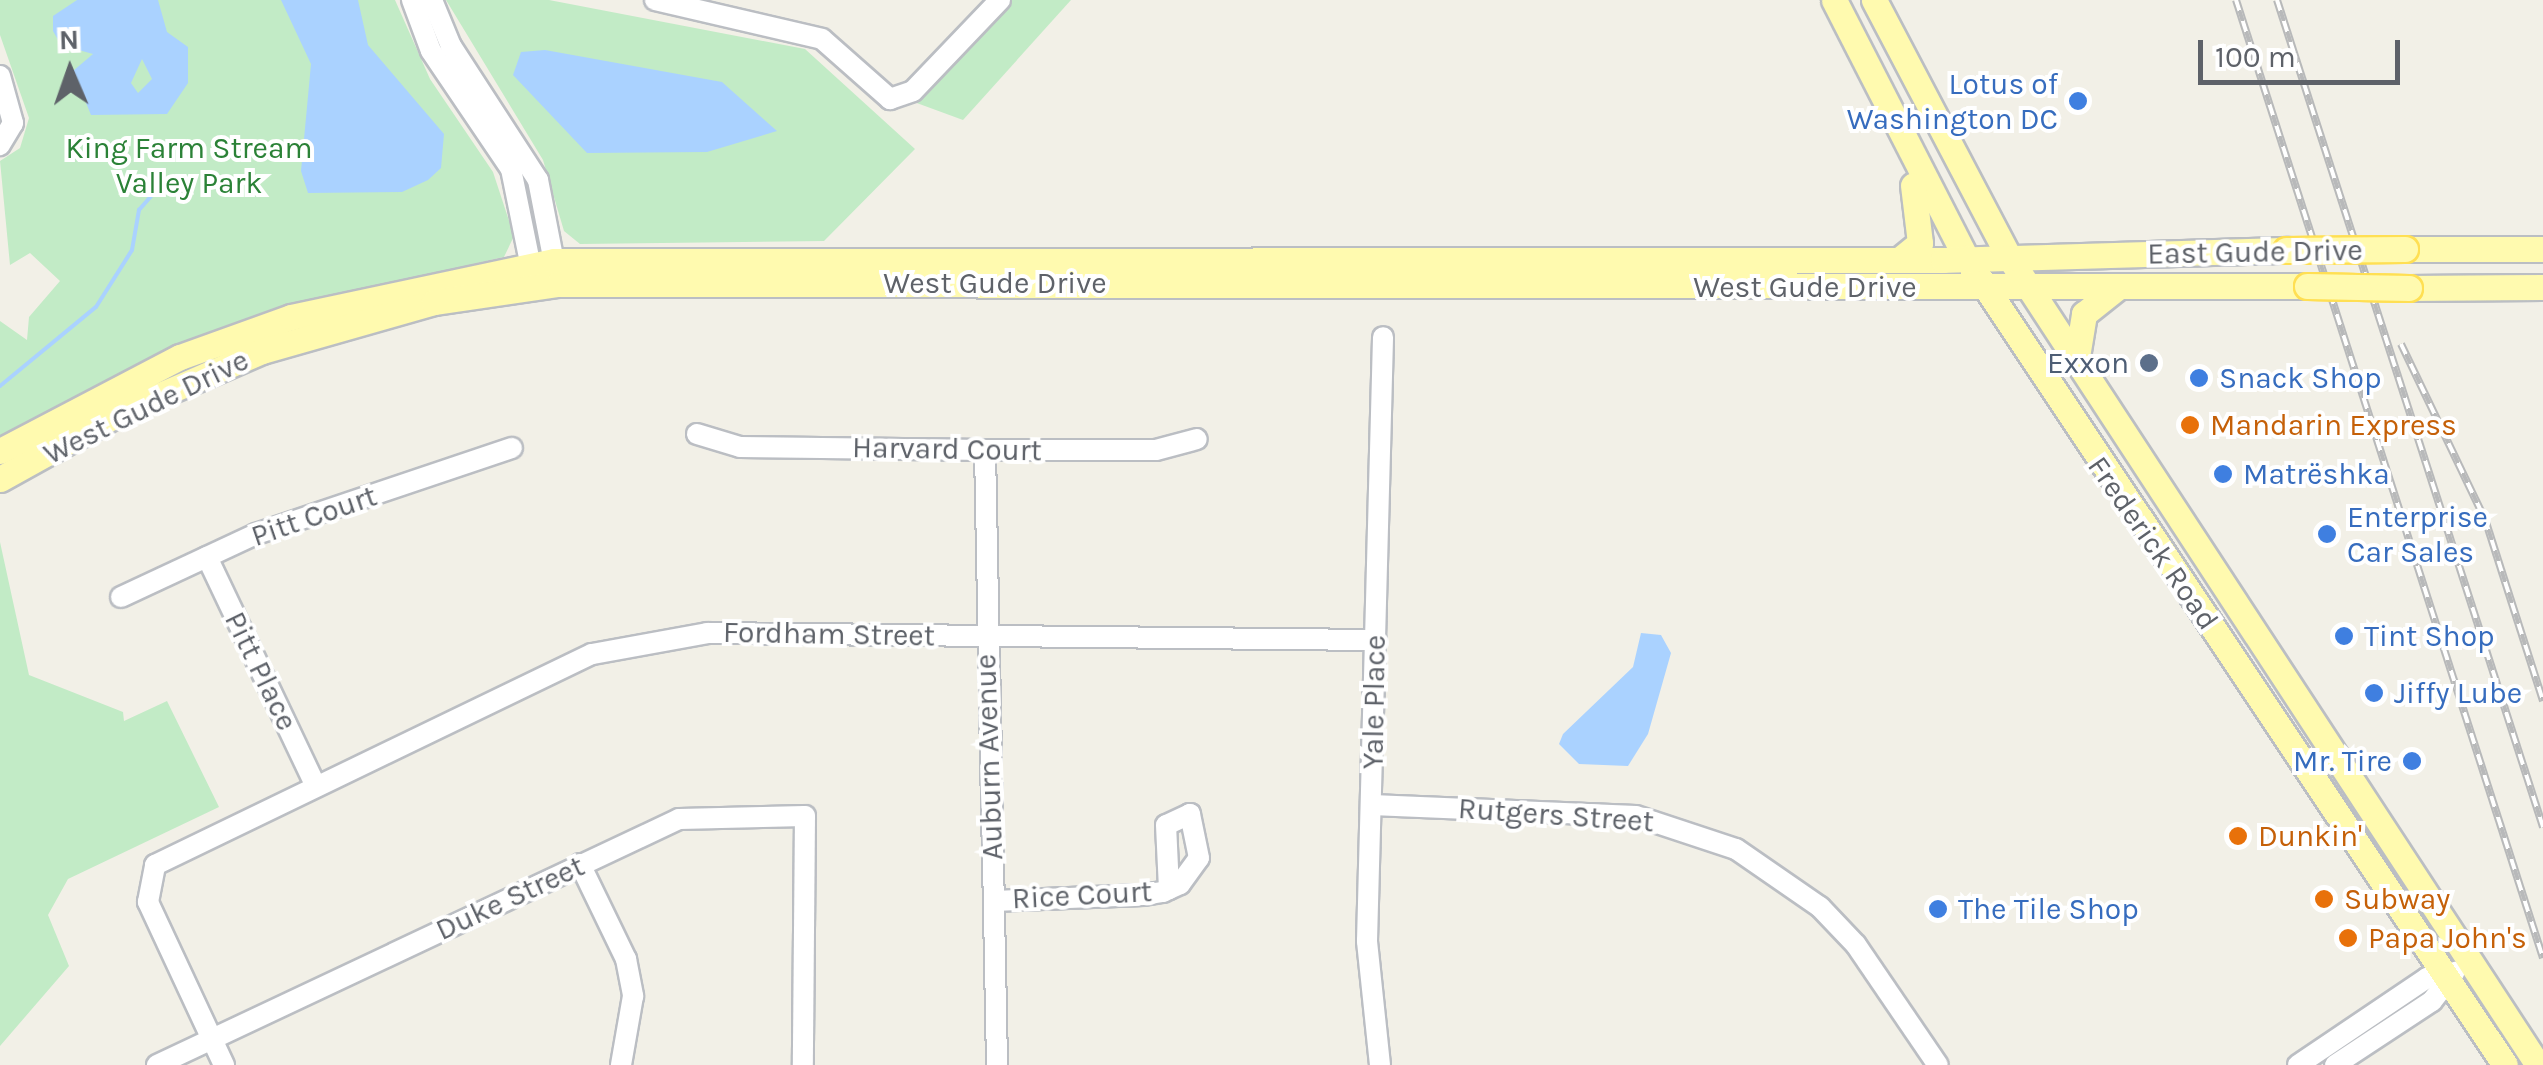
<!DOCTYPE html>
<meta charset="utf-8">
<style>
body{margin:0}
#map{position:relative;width:2543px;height:1065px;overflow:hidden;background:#f2f0e7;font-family:Karla,sans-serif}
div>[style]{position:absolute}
.green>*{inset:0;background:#c2ebc6}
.water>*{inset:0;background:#aad2ff}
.stream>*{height:4px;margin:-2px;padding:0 2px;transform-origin:2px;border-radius:2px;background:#aad2ff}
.roads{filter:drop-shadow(2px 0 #bbbec3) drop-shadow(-2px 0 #bbbec3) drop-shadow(0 2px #bbbec3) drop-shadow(0 -2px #bbbec3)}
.minor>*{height:20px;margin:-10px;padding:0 10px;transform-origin:10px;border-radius:10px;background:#fff}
.major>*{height:25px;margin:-12.5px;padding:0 12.5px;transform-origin:12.5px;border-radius:12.5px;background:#fffaaf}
.rail>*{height:8px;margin-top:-4px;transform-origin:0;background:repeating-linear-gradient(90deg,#fff 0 11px,#b8b9ba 0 22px);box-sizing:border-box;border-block:2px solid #b8b9ba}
.bridges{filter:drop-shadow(2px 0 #ffdf53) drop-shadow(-2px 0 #ffdf53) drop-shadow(0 2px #ffdf53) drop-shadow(0 -2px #ffdf53)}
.major-bridge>*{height:25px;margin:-12.5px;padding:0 12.5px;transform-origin:12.5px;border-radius:12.5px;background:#fffaaf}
.dots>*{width:28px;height:28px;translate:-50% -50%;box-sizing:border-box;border:5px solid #fff;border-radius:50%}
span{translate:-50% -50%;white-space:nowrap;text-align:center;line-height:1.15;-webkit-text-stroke:8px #fff;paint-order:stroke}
.shop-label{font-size:30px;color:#366cbe}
.right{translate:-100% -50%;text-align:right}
.left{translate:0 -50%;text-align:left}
.park-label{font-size:30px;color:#2b8237}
.street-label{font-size:30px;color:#5e6269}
.service-label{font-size:30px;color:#4e5e75}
.food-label{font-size:30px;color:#c56008}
.north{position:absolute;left:20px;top:20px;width:100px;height:100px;-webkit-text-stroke:8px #fff;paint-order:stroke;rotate:358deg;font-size:28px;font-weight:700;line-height:40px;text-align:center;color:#5e6269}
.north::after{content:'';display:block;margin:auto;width:35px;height:45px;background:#5e6269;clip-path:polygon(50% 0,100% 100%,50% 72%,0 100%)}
.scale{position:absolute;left:2198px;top:40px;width:202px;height:45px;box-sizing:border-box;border:5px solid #5e6269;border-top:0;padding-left:12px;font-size:30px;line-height:35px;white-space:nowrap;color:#5e6269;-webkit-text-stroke:8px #fff;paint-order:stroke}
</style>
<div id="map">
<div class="green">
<div style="clip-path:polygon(0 0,395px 0,430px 79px,493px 172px,514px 236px,504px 257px,288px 306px,0 451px,0 321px,27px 340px,29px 317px,60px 281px,30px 253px,10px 265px,0 161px,20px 148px,29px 118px,0 35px)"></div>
<div style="clip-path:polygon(446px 0,549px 0,805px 49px,915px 149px,824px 241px,580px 244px,564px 231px,543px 160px)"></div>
<div style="clip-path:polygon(1000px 0,1071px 0,963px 120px,914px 102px,913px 91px)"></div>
<div style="clip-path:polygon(0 542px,29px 675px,123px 712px,124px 721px,167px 701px,219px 807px,68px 879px,48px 915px,69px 966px,0 1046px)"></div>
</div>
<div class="water">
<div style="clip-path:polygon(evenodd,77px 0,158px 0,167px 32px,188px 47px,188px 83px,167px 114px,91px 115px,73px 71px,93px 54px,61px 45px,53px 31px,53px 16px,77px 0,142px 59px,152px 79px,138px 93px,131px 83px,142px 59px)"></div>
<div style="clip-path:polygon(281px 0,358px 0,368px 45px,444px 134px,441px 168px,428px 180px,402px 192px,308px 193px,301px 171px,311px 64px)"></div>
<div style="clip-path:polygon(545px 50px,722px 82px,777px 131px,707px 152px,587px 153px,513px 75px,521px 52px)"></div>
<div style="clip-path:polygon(1641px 633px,1661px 635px,1671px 653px,1648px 734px,1628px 766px,1579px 764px,1559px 744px,1563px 734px,1633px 667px)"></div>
</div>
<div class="stream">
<div style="left:0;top:386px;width:124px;rotate:-39.5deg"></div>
<div style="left:96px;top:307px;width:67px;rotate:-57.7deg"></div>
<div style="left:132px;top:250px;width:41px;rotate:-80.1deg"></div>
<div style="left:139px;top:210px;width:41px;rotate:-48.9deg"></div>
</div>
<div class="roads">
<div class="minor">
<div style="left:412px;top:0;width:54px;rotate:69.6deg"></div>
<div style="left:431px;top:51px;width:143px;rotate:55.9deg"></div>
<div style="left:511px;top:169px;width:110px;rotate:78.5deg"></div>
<div style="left:432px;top:0;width:50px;rotate:67.6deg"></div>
<div style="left:451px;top:46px;width:160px;rotate:57deg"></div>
<div style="left:538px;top:180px;width:95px;rotate:79deg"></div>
<div style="left:655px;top:0;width:171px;rotate:13.1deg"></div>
<div style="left:822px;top:39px;width:91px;rotate:41.4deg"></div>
<div style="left:890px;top:99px;width:24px;rotate:-19deg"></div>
<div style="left:913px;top:91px;width:126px;rotate:-46.3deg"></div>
<div style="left:0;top:76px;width:49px;rotate:74.5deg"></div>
<div style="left:13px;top:123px;width:26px;rotate:121deg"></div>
<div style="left:697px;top:434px;width:45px;rotate:16.8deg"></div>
<div style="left:740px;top:447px;width:245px;rotate:0.7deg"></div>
<div style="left:985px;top:450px;width:171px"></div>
<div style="left:1156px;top:450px;width:42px;rotate:-15deg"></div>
<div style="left:985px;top:450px;width:615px;rotate:88.88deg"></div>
<div style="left:207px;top:557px;width:251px;rotate:64.6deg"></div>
<div style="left:121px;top:597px;width:149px;rotate:-25deg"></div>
<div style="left:256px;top:534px;width:270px;rotate:-18.6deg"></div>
<div style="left:1372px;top:805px;width:264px;rotate:2.4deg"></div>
<div style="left:1636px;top:816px;width:105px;rotate:18.3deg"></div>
<div style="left:1736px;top:849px;width:102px;rotate:34.6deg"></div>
<div style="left:1820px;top:907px;width:52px;rotate:46.5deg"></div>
<div style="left:1856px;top:945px;width:145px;rotate:55.7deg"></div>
<div style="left:580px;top:864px;width:106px;rotate:64.2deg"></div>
<div style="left:626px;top:959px;width:38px;rotate:79deg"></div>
<div style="left:633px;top:996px;width:70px;rotate:99.9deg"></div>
<div style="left:994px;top:901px;width:149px;rotate:-2.3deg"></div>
<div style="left:1143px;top:895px;width:20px;rotate:-9deg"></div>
<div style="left:1163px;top:892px;width:7px;rotate:-27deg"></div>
<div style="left:1169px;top:889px;width:12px;rotate:-24deg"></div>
<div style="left:1180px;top:884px;width:32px;rotate:-54deg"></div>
<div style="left:1199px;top:858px;width:45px;rotate:-101.6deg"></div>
<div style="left:1190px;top:814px;width:26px;rotate:155deg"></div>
<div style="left:1166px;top:825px;width:64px;rotate:87.3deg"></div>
<div style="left:157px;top:1065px;width:577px;rotate:-25.23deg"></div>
<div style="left:679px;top:819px;width:126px;rotate:-1.4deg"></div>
<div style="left:805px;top:816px;width:249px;rotate:90.5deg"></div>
<div style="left:224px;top:1065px;width:180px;rotate:-115deg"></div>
<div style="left:148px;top:902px;width:38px;rotate:-79deg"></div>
<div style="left:155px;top:865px;width:485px;rotate:-25.8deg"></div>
<div style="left:592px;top:654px;width:117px;rotate:-10.3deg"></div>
<div style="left:707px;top:633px;width:669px;rotate:0.6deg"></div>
<div style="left:1380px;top:1065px;width:125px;rotate:-96deg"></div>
<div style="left:1367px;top:941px;width:604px;rotate:-88.48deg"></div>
<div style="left:2298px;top:1065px;width:156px;rotate:-34deg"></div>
<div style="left:2427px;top:978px;width:24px;rotate:-7deg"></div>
<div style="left:2335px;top:1065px;width:116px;rotate:-33.4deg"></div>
<div style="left:2432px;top:1001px;width:37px;rotate:-52deg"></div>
</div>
<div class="major">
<div style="left:1834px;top:0;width:290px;rotate:62.9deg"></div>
<div style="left:1966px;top:258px;width:970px;rotate:56.26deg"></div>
<div style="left:1874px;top:0;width:290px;rotate:62.3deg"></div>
<div style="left:2009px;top:257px;width:966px;rotate:56.79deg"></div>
<div style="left:2405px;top:249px;width:138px"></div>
<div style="left:1899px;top:260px;width:27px;rotate:-39deg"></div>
<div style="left:1920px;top:243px;width:58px;rotate:-96.9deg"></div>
<div style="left:2409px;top:288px;width:134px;rotate:-0.4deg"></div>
<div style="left:2076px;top:363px;width:50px;rotate:-80.7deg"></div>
<div style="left:2084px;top:314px;width:43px;rotate:-38.5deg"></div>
<div style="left:0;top:451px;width:203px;rotate:-27.6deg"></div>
<div style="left:180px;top:357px;width:118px;rotate:-19.8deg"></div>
<div style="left:291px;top:317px;width:269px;rotate:-12deg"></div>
<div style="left:554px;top:261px;width:1389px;rotate:-0.04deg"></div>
<div style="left:1943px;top:260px;width:343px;rotate:-1.7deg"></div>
<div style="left:0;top:479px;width:138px;rotate:-29deg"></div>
<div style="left:121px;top:412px;width:154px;rotate:-23.4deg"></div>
<div style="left:262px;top:351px;width:179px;rotate:-15.9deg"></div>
<div style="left:434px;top:302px;width:125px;rotate:-8.3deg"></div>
<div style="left:558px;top:284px;width:1749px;rotate:0.07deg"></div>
</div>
</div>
<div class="rail">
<div style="left:2236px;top:0;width:1006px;rotate:72.23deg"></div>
<div style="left:2277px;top:0;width:869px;rotate:72.17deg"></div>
<div style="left:2401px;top:344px;width:194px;rotate:64.4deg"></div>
<div style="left:2485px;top:519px;width:191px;rotate:72.3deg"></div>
</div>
<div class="bridges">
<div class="major-bridge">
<div style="left:2286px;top:250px;width:119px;rotate:-0.5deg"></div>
<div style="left:2307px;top:286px;width:102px;rotate:1.1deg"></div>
</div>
</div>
<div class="dots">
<div style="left:2078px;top:101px;background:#3f7fe0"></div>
<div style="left:2149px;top:363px;background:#5c6f8a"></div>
<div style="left:2199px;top:378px;background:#3f7fe0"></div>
<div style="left:2190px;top:425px;background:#e8710a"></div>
<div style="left:2223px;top:474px;background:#3f7fe0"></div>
<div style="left:2327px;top:534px;background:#3f7fe0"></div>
<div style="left:2344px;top:636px;background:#3f7fe0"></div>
<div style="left:2374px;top:693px;background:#3f7fe0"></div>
<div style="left:2412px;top:761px;background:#3f7fe0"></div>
<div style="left:2238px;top:836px;background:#e8710a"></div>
<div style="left:2324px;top:899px;background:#e8710a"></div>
<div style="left:1938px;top:909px;background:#3f7fe0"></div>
<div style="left:2348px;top:938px;background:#e8710a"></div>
</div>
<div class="shop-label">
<span class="right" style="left:2058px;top:101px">Lotus of<br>Washington DC</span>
<span class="left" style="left:2219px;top:378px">Snack Shop</span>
<span class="left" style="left:2243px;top:474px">Matrëshka</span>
<span class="left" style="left:2347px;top:534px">Enterprise<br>Car Sales</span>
<span class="left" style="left:2364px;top:636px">Tint Shop</span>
<span class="left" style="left:2394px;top:693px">Jiffy Lube</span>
<span class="right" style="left:2392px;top:761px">Mr. Tire</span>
<span class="left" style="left:1958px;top:909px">The Tile Shop</span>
</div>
<div class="park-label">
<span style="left:189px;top:165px">King Farm Stream<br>Valley Park</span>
</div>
<div class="street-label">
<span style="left:2255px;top:252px;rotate:-1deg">East Gude Drive</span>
<span style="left:995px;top:283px">West Gude Drive</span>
<span style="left:1805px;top:287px">West Gude Drive</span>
<span style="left:146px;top:407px;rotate:-26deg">West Gude Drive</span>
<span style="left:947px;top:449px;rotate:1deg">Harvard Court</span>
<span style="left:314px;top:516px;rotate:-19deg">Pitt Court</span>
<span style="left:2153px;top:543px;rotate:55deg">Frederick Road</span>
<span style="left:829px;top:634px;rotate:1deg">Fordham Street</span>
<span style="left:261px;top:671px;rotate:64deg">Pitt Place</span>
<span style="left:1374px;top:702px;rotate:-89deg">Yale Place</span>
<span style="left:989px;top:757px;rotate:-92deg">Auburn Avenue</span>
<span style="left:1556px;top:815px;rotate:4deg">Rutgers Street</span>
<span style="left:1082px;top:895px;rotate:-3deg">Rice Court</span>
<span style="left:510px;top:898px;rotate:-25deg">Duke Street</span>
</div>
<div class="service-label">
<span class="right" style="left:2129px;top:363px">Exxon</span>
</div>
<div class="food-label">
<span class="left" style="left:2210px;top:425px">Mandarin Express</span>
<span class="left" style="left:2258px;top:836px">Dunkin'</span>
<span class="left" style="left:2344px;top:899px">Subway</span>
<span class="left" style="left:2368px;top:938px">Papa John's</span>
</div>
<div class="north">N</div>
<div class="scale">100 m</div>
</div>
